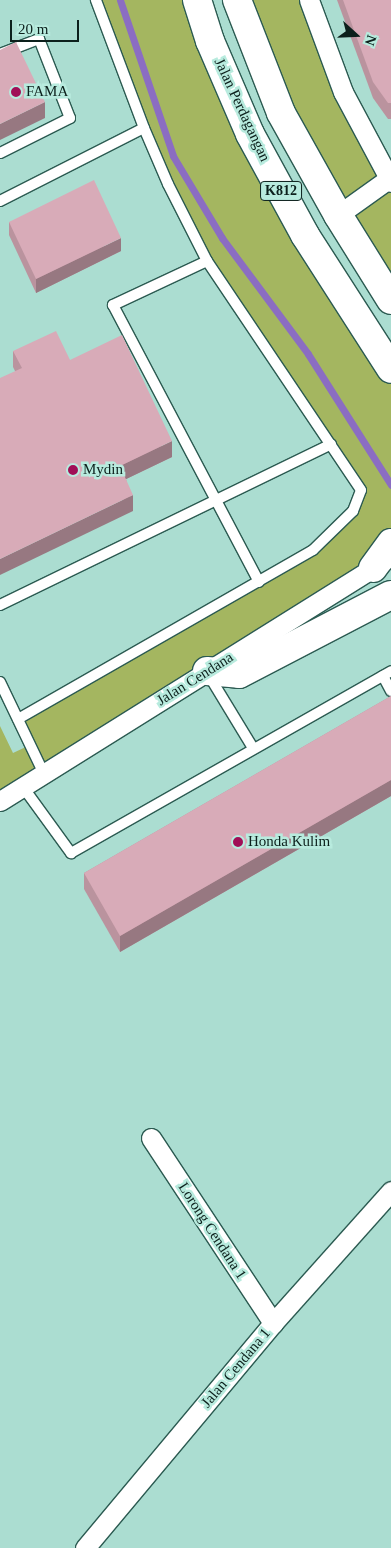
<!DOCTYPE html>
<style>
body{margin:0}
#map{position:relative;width:391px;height:1548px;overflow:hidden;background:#abddd1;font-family:"Times New Roman",serif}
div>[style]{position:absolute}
.green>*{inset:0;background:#a4b660}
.stream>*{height:7px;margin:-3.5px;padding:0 3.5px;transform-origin:3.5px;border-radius:3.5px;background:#8b6dc2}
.roads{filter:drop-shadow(1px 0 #2c5b52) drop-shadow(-1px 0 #2c5b52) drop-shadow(0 1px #2c5b52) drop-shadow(0 -1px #2c5b52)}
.lane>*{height:10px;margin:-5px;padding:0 5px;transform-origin:5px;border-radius:5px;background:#fff}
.street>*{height:19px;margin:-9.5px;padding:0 9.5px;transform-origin:9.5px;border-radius:9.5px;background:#fff}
.primary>*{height:28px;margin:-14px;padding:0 14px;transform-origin:14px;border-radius:14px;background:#fff}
.wall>*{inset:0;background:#ba939e}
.shaded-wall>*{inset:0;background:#977881}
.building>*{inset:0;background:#d8abb8}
.dots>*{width:14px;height:14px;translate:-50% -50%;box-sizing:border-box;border:2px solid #b8ebde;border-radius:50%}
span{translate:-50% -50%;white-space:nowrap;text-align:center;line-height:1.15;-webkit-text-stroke:5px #b8ebde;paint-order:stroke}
.shield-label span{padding:1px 4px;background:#b8ebde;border:1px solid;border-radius:4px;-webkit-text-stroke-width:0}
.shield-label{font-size:14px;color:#0c201c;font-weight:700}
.poi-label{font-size:15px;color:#0c201c}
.left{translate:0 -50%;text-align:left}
.street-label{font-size:15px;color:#0c201c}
.north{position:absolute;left:331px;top:10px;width:50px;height:50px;-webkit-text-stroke:4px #b8ebde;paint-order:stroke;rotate:110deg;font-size:14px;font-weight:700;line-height:20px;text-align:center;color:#0c201c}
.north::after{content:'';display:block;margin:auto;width:18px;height:22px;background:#0c201c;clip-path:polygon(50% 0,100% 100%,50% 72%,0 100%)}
.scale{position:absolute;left:10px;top:20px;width:69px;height:22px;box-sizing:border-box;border:2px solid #0c201c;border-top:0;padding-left:6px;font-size:15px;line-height:18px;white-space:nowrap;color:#0c201c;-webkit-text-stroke:4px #b8ebde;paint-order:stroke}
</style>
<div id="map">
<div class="green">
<div style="clip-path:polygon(96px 0,198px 0,210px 41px,391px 369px,391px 543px,373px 568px,0 801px,0 726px,13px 753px,30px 745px,18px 719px,313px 550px,353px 511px,361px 490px,207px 261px,144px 128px)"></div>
<div style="clip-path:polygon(237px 0,309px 0,391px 182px,391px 300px)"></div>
</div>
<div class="stream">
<div style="left:120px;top:0;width:165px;rotate:71.2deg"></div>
<div style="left:173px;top:156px;width:96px;rotate:59.1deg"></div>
<div style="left:222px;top:238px;width:144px;rotate:53.4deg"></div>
<div style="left:308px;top:354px;width:155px;rotate:57.6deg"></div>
</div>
<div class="roads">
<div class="lane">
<div style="left:0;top:54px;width:42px;rotate:-21deg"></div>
<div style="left:39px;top:39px;width:85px;rotate:68.6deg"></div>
<div style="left:70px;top:118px;width:78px;rotate:153.4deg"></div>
<div style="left:0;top:201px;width:161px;rotate:-26.9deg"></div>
<div style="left:207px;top:261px;width:104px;rotate:154.9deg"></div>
<div style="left:113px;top:305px;width:313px;rotate:62.2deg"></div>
<div style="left:0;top:605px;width:368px;rotate:-25.9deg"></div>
<div style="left:208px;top:674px;width:87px;rotate:58.7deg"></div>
<div style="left:383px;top:676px;width:17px;rotate:62deg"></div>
<div style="left:0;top:682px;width:102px;rotate:64.4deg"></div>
<div style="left:18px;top:719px;width:340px;rotate:-29.8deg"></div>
<div style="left:313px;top:550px;width:56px;rotate:-44.3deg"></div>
<div style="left:353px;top:511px;width:22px;rotate:-69deg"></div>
<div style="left:361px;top:490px;width:276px;rotate:-123.9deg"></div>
<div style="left:207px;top:261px;width:86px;rotate:-116.9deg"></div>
<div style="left:168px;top:184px;width:61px;rotate:-113.2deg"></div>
<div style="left:144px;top:128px;width:137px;rotate:-110.6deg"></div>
<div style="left:23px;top:787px;width:82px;rotate:54deg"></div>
<div style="left:71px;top:853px;width:368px;rotate:-29.6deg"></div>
</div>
<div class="street">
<div style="left:309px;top:0;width:98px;rotate:69.7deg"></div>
<div style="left:343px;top:92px;width:102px;rotate:61.9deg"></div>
<div style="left:338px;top:215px;width:65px;rotate:-35.6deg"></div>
<div style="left:0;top:801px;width:451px;rotate:-32deg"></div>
<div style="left:151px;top:1138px;width:222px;rotate:56.6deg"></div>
<div style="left:85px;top:1548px;width:293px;rotate:-50.1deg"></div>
<div style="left:273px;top:1323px;width:177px;rotate:-48.2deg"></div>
</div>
<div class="primary">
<div style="left:197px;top:0;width:43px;rotate:72.4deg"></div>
<div style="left:210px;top:41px;width:101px;rotate:66.7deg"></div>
<div style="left:250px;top:134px;width:115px;rotate:61.4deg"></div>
<div style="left:305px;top:235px;width:159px;rotate:57.3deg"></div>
<div style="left:237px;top:0;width:121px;rotate:68.7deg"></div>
<div style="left:281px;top:113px;width:117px;rotate:60.8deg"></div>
<div style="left:338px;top:215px;width:100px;rotate:58.1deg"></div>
<div style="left:373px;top:568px;width:31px;rotate:-54deg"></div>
<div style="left:207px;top:671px;width:32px;rotate:5deg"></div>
<div style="left:239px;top:674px;width:171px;rotate:-27.5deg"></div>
</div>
</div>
<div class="wall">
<div style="clip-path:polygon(337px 0,391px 0,391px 119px,388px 119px,373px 98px)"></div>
<div style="clip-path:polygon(9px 222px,121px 251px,36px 293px,9px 235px)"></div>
<div style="clip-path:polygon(13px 351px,70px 360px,172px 457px,126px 479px,133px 511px,15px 371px,13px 367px)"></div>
<div style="clip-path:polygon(391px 696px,391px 796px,120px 952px,84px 889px,84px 873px)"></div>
</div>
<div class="shaded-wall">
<div style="clip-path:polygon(45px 102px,45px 118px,0 140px,0 124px)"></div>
<div style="clip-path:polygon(121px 238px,121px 251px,36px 293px,36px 279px)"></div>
<div style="clip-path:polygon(172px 441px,172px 457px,120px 482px,120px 466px)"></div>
<div style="clip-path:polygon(133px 495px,133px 511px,0 575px,0 559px)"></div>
<div style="clip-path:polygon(391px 780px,391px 796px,120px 952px,120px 936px)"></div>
</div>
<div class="building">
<div style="clip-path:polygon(343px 0,391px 0,391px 103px,388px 103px,373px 82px)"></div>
<div style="clip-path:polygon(16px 42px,45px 102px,0 124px,0 50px)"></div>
<div style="clip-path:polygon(94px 180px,121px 238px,36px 279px,9px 222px)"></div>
<div style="clip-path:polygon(56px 331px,70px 360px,122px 335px,172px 441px,120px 466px,133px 495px,0 559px,0 378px,22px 368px,13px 351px)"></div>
<div style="clip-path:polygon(391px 696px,391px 780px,120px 936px,84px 873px)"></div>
</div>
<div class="dots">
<div style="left:16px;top:92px;background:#a00f57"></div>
<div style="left:73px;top:470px;background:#a00f57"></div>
<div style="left:238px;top:842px;background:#a00f57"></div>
</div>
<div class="shield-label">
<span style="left:281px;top:191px">K812</span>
</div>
<div class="poi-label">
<span class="left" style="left:26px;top:92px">FAMA</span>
<span class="left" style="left:83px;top:470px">Mydin</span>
<span class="left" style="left:248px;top:842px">Honda Kulim</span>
</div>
<div class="street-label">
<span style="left:242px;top:110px;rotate:65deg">Jalan Perdagangan</span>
<span style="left:195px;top:679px;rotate:-32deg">Jalan Cendana</span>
<span style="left:212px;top:1231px;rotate:57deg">Lorong Cendana 1</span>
<span style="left:236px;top:1368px;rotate:-50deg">Jalan Cendana 1</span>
</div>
<div class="north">N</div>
<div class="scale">20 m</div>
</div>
